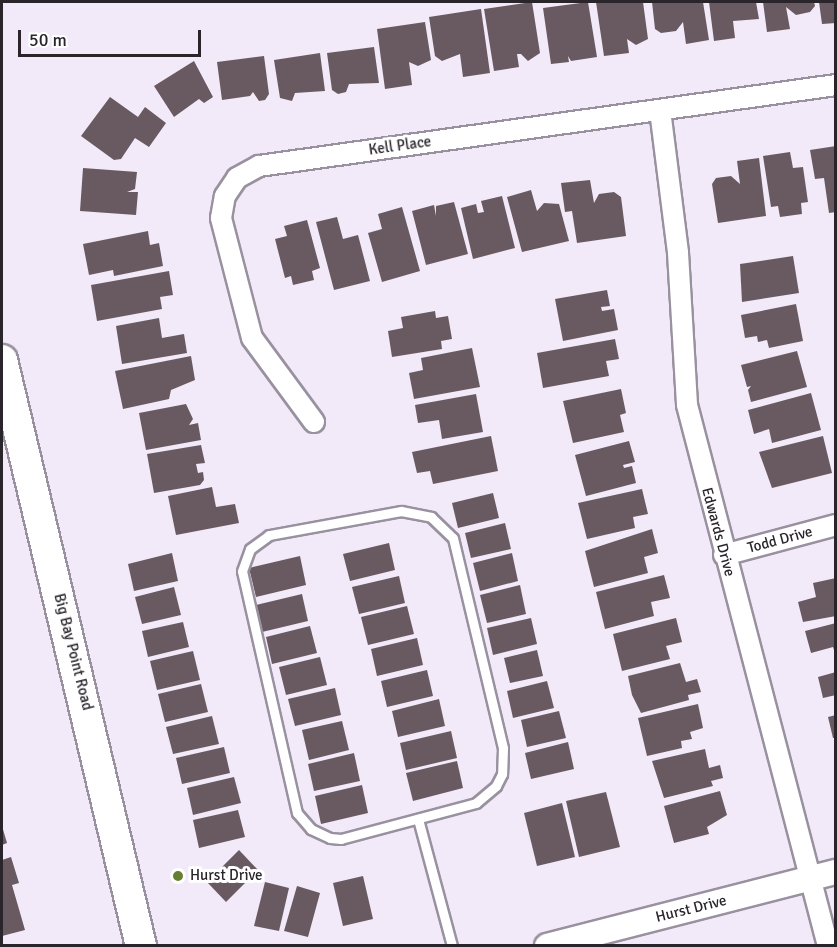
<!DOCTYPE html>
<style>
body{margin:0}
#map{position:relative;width:837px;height:947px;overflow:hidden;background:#f2e9f9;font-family:Signika,sans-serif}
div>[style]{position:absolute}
.building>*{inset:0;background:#695a62}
.roads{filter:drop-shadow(2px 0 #99919f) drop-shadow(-2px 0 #99919f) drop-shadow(0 2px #99919f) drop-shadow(0 -2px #99919f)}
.service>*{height:9px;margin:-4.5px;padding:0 4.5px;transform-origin:4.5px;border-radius:4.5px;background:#fff}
.minor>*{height:20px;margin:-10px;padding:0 10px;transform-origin:10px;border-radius:10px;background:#fff}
.tertiary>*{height:24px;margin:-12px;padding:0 12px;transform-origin:12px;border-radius:12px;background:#fff}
.primary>*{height:30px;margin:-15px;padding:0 15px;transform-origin:15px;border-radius:15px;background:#fff}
.dots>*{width:16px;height:16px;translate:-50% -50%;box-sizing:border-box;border:3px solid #fff;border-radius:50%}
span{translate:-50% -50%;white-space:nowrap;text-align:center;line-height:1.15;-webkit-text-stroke:6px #fff;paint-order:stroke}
.street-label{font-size:15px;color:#29252b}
.poi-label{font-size:15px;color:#29252b}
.left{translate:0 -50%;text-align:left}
.frame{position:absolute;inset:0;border:3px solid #29252b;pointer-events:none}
.scale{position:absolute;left:18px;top:30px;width:183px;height:27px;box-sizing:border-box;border:3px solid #29252b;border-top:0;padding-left:8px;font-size:18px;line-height:21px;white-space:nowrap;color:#29252b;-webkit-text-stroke:4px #fff;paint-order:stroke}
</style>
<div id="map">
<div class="building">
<div style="clip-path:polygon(532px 2px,540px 53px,528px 61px,521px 54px,517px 54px,519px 67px,494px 71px,484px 9px)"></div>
<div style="clip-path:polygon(588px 2px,597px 57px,571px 61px,568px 56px,569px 62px,551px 64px,543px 8px)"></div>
<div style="clip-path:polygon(596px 2px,643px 2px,648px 39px,636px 45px,627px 39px,629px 53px,604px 56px)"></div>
<div style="clip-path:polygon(652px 2px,703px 2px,709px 40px,686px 44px,683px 22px,676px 31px,661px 33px,655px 29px)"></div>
<div style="clip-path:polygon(709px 2px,756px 2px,759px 19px,733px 21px,735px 38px,714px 41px)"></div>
<div style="clip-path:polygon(763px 2px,814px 2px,815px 6px,810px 12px,796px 15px,786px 7px,790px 29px,767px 32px)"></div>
<div style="clip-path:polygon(819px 2px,836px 2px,836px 23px,822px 24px)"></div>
<div style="clip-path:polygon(481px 9px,490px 73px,463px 77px,460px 54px,442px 61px,435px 56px,429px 17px)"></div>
<div style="clip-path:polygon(425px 22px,431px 60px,418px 66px,409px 62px,412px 85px,385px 89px,377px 29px)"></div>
<div style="clip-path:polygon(374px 47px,379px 83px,349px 84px,346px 92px,338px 94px,332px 90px,327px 53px)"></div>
<div style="clip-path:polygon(320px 53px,325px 91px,295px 93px,292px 101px,280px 98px,274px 60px)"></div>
<div style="clip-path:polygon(264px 56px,269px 94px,265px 100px,259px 101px,253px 92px,250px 96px,222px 100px,217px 62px)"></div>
<div style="clip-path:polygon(194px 61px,213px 97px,204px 103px,199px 99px,174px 117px,154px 86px)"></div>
<div style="clip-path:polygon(110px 97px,138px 117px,145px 107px,166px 123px,149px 147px,135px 138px,121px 159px,114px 160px,81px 136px)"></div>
<div style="clip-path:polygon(836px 146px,836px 212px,829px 213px,824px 178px,815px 179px,810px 150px)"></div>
<div style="clip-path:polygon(790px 152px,793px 168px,803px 167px,808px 202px,801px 203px,802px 214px,780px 217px,778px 206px,771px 207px,763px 156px)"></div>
<div style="clip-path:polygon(759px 158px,766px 216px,718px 223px,712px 184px,716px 178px,731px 176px,740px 184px,737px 161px)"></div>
<div style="clip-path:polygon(83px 168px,137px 172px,135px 189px,127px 192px,138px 192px,136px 215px,80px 211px)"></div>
<div style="clip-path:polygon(590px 180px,594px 203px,599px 194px,614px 192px,621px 197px,626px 236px,577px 243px,572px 211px,565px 212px,561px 183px)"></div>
<div style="clip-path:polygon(531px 190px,537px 211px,544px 203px,559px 204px,569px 241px,522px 252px,507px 197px)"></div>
<div style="clip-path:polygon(502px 196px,515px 248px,473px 259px,461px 208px,476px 204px,478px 213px,484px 212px,481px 201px)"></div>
<div style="clip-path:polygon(454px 202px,468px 254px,426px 265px,412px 211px,434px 205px,436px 216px,436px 206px)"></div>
<div style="clip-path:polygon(402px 207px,420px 271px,382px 282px,368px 233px,382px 229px,378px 214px)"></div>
<div style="clip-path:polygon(337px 217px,343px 239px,358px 235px,370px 281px,334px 290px,316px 222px)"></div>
<div style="clip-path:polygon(307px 220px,320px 268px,312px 271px,314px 280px,293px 285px,291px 276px,285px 278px,275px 239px,287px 236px,284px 226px)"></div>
<div style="clip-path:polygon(148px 231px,150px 245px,159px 243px,163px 266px,114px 276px,113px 270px,89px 275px,83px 244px)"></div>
<div style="clip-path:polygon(793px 256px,799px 293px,742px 302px,740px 264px)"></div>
<div style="clip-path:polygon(169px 271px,173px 295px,160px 297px,162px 309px,97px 321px,91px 285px)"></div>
<div style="clip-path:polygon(607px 290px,610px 306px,601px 307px,602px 311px,614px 309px,618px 330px,563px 341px,555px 299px)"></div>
<div style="clip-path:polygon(796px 304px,803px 341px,769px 348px,767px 340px,758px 342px,757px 336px,745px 338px,741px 315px)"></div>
<div style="clip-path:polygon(435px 311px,436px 318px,448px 316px,452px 339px,441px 341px,442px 349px,392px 357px,388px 331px,403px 328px,401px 317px)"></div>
<div style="clip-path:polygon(159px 318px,162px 338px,184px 334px,187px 353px,122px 364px,116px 326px)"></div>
<div style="clip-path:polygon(615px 339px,619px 359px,606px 361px,609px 376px,543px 388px,537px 353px)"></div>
<div style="clip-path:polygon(472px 348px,480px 387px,414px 399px,409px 373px,423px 370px,421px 358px)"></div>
<div style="clip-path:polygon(797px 351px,807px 387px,751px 402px,748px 390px,751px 386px,747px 387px,741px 365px)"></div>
<div style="clip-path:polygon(191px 356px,195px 380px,171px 390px,169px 399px,123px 409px,115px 371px)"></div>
<div style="clip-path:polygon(621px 389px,626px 413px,620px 415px,624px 432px,573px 443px,563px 401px)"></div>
<div style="clip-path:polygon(811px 393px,821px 430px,772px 443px,769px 429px,754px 434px,748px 410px)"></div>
<div style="clip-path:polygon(476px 394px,483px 432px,442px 439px,439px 420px,418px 423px,415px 405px)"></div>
<div style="clip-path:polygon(186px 404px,193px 419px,189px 425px,198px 423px,201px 440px,146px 450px,139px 413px)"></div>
<div style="clip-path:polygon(491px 436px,498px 471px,433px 484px,430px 471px,417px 473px,412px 452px)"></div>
<div style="clip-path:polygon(823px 436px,832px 473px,772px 488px,759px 452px)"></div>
<div style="clip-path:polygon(629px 441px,635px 462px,623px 465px,624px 468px,632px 466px,636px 483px,586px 496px,575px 455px)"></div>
<div style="clip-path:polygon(201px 445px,205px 463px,196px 464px,198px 473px,203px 472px,204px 480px,200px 485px,154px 493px,147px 454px)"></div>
<div style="clip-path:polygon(212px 487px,216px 507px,235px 504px,239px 523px,176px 535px,168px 496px)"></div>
<div style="clip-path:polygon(642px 489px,648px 514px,633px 517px,635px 528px,587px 539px,578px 503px)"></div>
<div style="clip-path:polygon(493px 493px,499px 518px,458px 528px,452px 503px)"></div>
<div style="clip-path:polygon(505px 523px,511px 549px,471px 558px,465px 533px)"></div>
<div style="clip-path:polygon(652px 529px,658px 553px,644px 557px,648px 573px,594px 587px,585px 551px)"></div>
<div style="clip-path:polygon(389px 543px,395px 570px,350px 581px,343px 554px)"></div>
<div style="clip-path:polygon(172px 553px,178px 581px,134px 591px,128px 564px)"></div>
<div style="clip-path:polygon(512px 553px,518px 581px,480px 591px,473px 563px)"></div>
<div style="clip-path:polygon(300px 556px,306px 585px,256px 597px,249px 568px)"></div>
<div style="clip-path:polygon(664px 575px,670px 598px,651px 602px,654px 616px,605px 629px,596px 592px)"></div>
<div style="clip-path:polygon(399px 576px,405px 603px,359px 614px,352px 587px)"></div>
<div style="clip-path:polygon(836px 578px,836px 616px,803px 622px,798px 602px,816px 597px,813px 583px)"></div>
<div style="clip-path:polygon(520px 585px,526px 614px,487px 623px,480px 595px)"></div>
<div style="clip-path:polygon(174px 587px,181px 615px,142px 624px,135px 597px)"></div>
<div style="clip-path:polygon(302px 594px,308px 621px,262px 632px,256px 605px)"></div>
<div style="clip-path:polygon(407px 606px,414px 634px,368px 645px,361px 617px)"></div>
<div style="clip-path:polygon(531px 618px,537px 644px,493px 655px,487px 628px)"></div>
<div style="clip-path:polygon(676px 618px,682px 642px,666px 646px,670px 659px,622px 671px,613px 634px)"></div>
<div style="clip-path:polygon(183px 622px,189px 647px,148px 657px,142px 631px)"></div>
<div style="clip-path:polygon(836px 623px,836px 656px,833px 647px,811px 653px,805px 631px)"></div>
<div style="clip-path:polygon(310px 626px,317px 653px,272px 664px,266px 637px)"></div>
<div style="clip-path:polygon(417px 638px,423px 665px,377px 676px,371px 649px)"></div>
<div style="clip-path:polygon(537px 650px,543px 676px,510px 683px,504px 658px)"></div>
<div style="clip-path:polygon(193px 651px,200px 680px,157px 690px,150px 661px)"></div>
<div style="clip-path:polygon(320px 657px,327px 685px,286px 695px,279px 667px)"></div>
<div style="clip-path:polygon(680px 663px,686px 682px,697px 679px,701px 692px,688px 695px,689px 700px,641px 713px,632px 695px,628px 676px)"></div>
<div style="clip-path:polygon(427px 670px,433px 696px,387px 707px,381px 681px)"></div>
<div style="clip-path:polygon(836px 672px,836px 695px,823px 698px,818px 677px)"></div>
<div style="clip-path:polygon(547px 681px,554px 708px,513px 718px,507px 691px)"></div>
<div style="clip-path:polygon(201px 684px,208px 712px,165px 722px,158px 694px)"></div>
<div style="clip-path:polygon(335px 688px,341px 715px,295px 726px,288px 699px)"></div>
<div style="clip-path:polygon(439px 699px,445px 726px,398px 737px,392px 711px)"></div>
<div style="clip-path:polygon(698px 704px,703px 728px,690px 732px,692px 739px,681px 741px,682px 748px,647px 756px,638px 718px)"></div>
<div style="clip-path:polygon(559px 711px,566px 738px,527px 747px,521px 720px)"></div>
<div style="clip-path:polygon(836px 715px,836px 738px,833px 738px,828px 717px)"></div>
<div style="clip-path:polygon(212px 716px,219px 744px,173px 754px,166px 727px)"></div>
<div style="clip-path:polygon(342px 721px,349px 750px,309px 760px,302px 730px)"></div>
<div style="clip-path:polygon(451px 731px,457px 758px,406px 770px,400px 743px)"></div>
<div style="clip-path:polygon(568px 742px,574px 769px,531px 779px,525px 753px)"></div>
<div style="clip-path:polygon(224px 747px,230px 773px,182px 784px,176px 758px)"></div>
<div style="clip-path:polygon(705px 749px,709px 768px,720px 765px,723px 778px,711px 781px,713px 786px,664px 798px,652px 761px)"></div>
<div style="clip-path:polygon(354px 753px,360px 781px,314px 791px,308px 764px)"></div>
<div style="clip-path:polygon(457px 761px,463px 788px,413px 801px,406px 773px)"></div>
<div style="clip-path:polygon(234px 777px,241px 803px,193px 815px,187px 788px)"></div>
<div style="clip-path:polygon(362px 785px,368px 813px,321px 824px,315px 796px)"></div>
<div style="clip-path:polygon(720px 791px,727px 815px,707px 827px,709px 834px,674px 843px,664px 806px)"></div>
<div style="clip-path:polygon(606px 792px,620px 847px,579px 857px,566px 801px)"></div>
<div style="clip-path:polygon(562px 803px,575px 857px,537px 866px,524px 813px)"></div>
<div style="clip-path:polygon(238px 810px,245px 837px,199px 848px,193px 820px)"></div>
<div style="clip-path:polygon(2px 826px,7px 843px,2px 845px)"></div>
<div style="clip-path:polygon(239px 850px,258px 870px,226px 902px,207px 882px)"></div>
<div style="clip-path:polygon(11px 857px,19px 883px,12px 885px,25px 930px,2px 936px,2px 860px)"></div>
<div style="clip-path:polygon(363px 876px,373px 919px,343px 926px,333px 883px)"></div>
<div style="clip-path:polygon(265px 882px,289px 888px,279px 931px,254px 926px)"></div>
<div style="clip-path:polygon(297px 886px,320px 893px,308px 937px,284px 931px)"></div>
</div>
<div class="roads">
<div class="service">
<div style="left:401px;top:511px;width:31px;rotate:11deg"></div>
<div style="left:431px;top:517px;width:30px;rotate:44deg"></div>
<div style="left:453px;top:538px;width:216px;rotate:76.6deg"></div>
<div style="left:503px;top:748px;width:26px;rotate:92deg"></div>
<div style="left:502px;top:774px;width:13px;rotate:117deg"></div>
<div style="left:496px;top:786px;width:26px;rotate:140deg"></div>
<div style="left:476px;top:803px;width:140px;rotate:165.1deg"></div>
<div style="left:341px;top:839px;width:11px;rotate:-175deg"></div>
<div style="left:330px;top:838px;width:21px;rotate:-155deg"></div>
<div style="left:311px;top:829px;width:21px;rotate:-131deg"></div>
<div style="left:297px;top:813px;width:248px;rotate:-102.8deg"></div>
<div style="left:242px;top:571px;width:23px;rotate:-70deg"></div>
<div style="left:250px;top:549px;width:24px;rotate:-36deg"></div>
<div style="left:269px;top:535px;width:134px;rotate:-10.3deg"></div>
<div style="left:418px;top:819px;width:131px;rotate:75deg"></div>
</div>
<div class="minor">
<div style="left:660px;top:110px;width:144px;rotate:82.8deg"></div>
<div style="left:678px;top:253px;width:152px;rotate:86.6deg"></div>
<div style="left:687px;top:405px;width:559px;rotate:75.39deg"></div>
<div style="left:314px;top:422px;width:104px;rotate:-126.4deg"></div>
<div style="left:252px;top:338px;width:124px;rotate:-104.5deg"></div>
<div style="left:221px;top:218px;width:22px;rotate:-80deg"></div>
<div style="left:225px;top:196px;width:22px;rotate:-56deg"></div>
<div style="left:237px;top:178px;width:25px;rotate:-29deg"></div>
<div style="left:259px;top:166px;width:583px;rotate:-7.99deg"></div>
<div style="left:724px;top:555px;width:116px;rotate:-15deg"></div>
</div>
<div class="tertiary">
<div style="left:547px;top:946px;width:298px;rotate:-14.4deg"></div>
</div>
<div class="primary">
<div style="left:2px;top:360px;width:602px;rotate:76.66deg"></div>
</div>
</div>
<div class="dots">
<div style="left:178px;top:876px;background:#677f31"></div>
</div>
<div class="street-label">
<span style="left:400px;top:146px;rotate:-8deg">Kell Place</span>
<span style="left:718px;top:532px;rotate:75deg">Edwards Drive</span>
<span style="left:780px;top:540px;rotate:-15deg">Todd Drive</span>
<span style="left:73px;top:652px;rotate:76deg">Big Bay Point Road</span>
<span style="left:691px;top:909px;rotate:-14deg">Hurst Drive</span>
</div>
<div class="poi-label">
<span class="left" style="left:190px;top:876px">Hurst Drive</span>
</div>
<div class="frame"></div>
<div class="scale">50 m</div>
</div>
